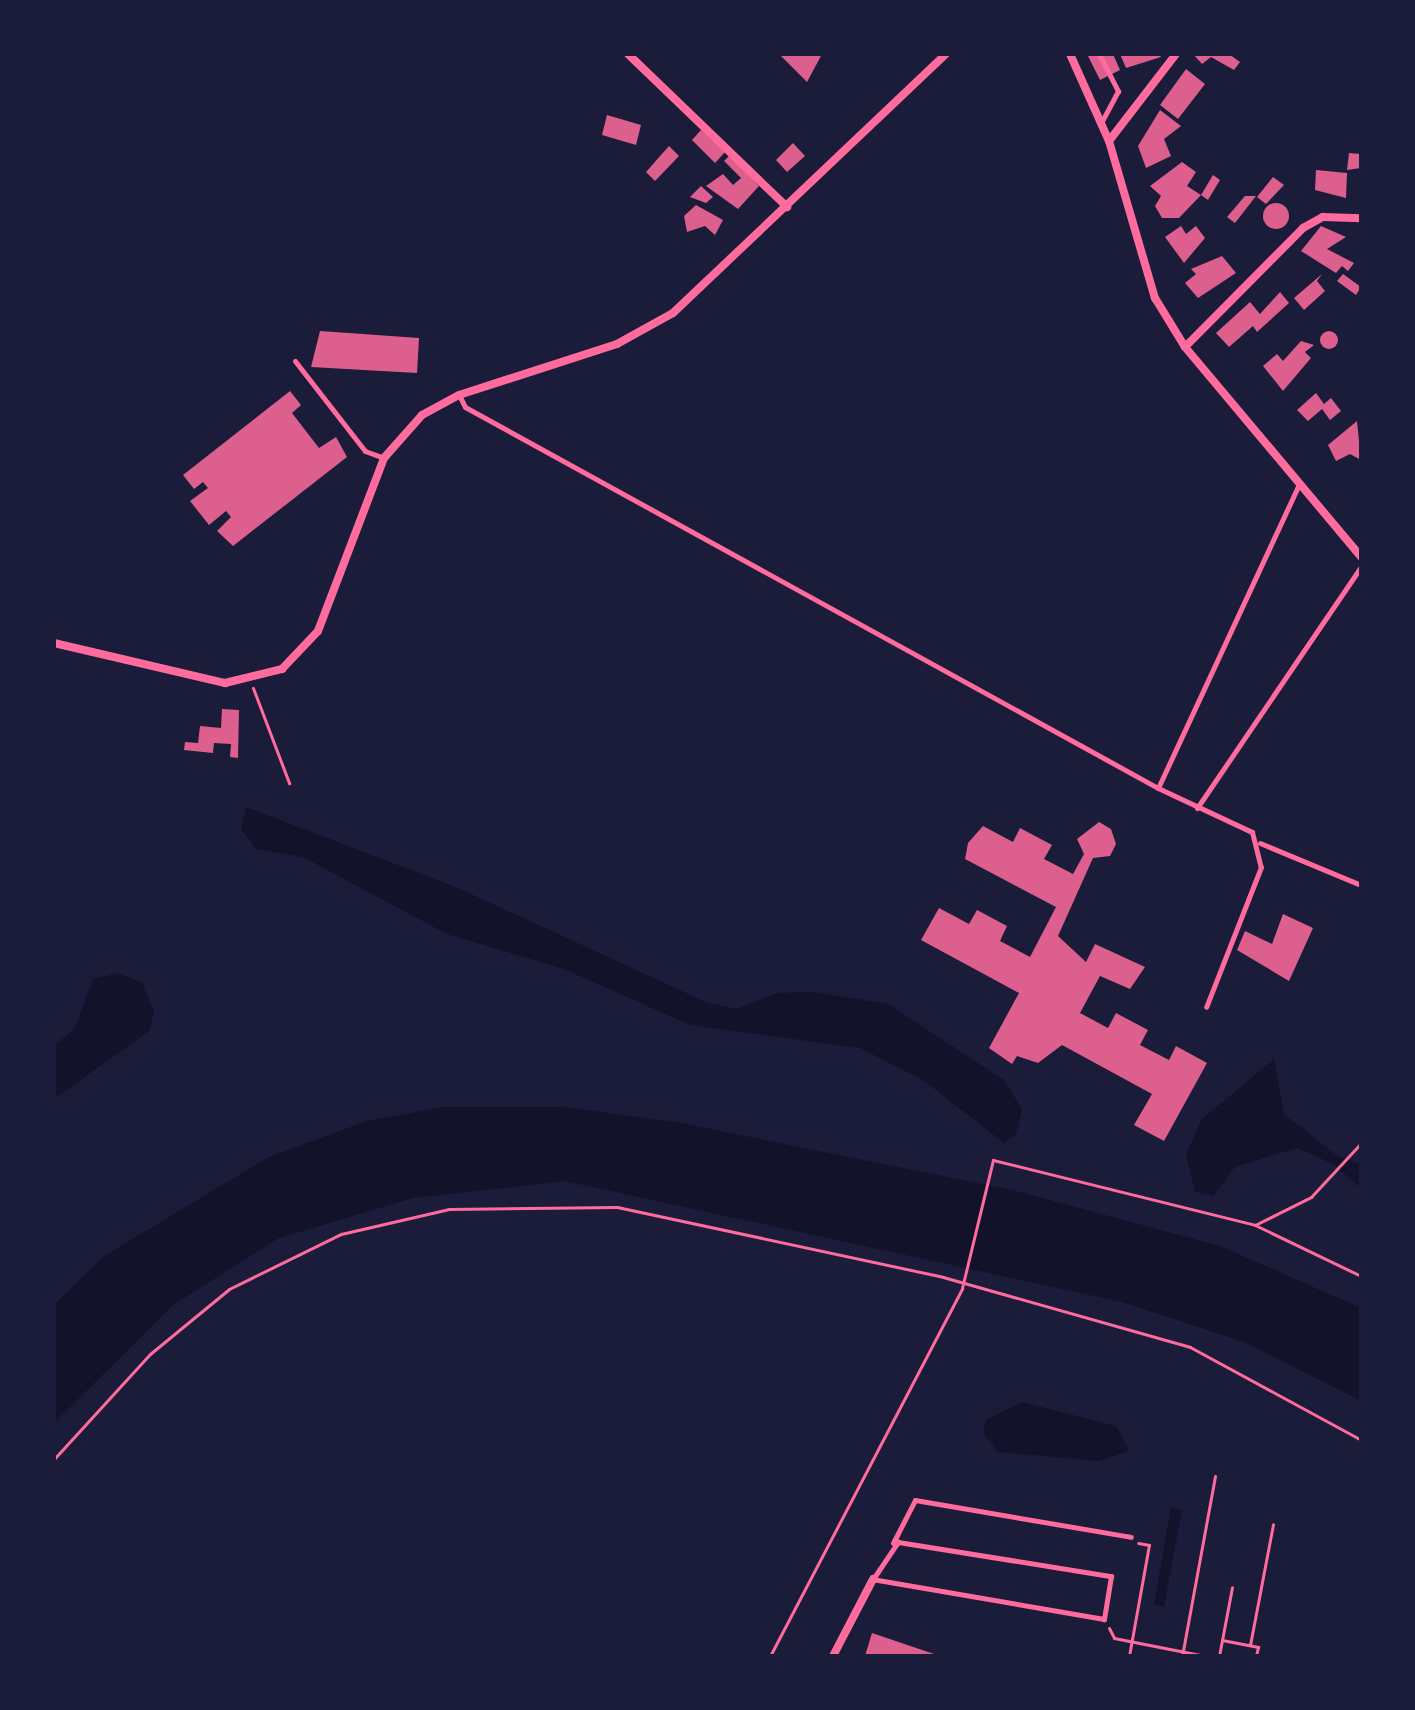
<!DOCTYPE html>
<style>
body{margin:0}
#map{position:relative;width:1415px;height:1710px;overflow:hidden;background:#1b1b3a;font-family:Mulish,sans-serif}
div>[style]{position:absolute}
.water>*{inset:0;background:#12122b}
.building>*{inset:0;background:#dd5f8e}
.round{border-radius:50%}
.path>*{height:3px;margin:-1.5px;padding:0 1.5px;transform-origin:1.5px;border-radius:1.5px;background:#ff6b9d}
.service>*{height:5px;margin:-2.5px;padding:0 2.5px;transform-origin:2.5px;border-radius:2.5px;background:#ff6b9d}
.minor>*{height:8px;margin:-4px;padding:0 4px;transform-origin:4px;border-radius:4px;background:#ff6b9d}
span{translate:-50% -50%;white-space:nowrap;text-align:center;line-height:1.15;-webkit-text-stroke:6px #1b1b3a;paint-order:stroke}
.frame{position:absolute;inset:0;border:56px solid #1b1b3a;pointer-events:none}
</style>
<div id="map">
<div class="water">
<div style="clip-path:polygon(246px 807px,458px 888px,708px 1003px,737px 1009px,777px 993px,813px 992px,888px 1004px,1004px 1080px,1022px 1109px,1016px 1134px,1004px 1143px,923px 1080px,860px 1048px,690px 1025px,564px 969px,447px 934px,303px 857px,256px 849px,241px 829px)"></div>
<div style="clip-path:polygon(119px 973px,142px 983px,154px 1012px,149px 1031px,54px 1099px,54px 1046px,75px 1028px,93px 979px)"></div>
<div style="clip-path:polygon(1274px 1059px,1284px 1114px,1339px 1157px,1361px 1164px,1361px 1188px,1333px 1164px,1297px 1148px,1235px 1167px,1213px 1196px,1195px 1192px,1186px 1155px,1201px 1120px)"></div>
<div style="clip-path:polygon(444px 1107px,562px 1107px,676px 1122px,1012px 1190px,1220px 1246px,1361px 1308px,1361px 1401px,1244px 1342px,1122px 1302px,565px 1181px,413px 1198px,279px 1238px,173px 1305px,54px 1423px,54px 1305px,104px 1256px,269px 1157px,367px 1121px)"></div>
<div style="clip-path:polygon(1022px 1402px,1116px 1426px,1129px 1451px,1099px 1461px,998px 1452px,983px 1433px,986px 1420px)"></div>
<div style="clip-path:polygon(1171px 1507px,1182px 1510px,1164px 1607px,1154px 1605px)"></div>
</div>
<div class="building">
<div style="clip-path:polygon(779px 54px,819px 54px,821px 56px,807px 82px)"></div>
<div style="clip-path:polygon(1087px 54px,1113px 54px,1120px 70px,1100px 80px)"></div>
<div style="clip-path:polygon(1120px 54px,1159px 54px,1161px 57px,1126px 68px)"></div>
<div style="clip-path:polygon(1193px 54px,1229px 54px,1240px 62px,1234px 70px,1211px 57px,1202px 64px)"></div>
<div style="clip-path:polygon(1186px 69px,1205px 84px,1178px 119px,1160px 105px)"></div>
<div style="clip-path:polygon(1160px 110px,1181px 126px,1164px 139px,1171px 156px,1146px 168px,1138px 146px)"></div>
<div style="clip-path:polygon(607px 115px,641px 125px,636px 145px,602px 135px)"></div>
<div style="clip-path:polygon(701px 130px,726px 151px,715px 163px,692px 140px)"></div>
<div style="clip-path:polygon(793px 143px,805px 156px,787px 172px,776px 160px)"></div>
<div style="clip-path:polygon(669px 146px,679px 156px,655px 181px,646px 172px)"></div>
<div style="clip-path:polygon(1349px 153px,1361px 154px,1361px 168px,1347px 170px)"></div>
<div style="clip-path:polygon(730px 155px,759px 186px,738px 209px,706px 186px,723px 174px,733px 185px,741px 178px,724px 161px)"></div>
<div style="clip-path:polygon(1182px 162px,1196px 172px,1187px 186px,1201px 195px,1179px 218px,1162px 218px,1155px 206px,1161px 196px,1150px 186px)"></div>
<div style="clip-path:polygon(1316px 170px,1347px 173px,1346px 198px,1315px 190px)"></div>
<div style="clip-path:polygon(1213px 175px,1220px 180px,1208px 200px,1201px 195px)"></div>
<div style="clip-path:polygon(1273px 177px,1284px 185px,1266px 204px,1257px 197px)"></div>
<div style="clip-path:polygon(701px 186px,713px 197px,706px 203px,690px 197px)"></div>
<div style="clip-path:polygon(1245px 196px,1256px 196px,1235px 223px,1227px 217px)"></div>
<div class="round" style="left:1263px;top:203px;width:26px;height:26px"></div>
<div style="clip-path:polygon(696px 205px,723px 220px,715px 235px,705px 226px,687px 232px,684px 216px)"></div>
<div style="clip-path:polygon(1181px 226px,1186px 234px,1196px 226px,1205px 238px,1184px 263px,1165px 237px)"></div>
<div style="clip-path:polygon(1321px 226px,1346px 237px,1327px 249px,1354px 263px,1348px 271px,1342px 266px,1336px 273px,1301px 251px)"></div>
<div style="clip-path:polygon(1222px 256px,1236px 273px,1198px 298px,1185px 283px,1196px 274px,1191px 269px)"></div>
<div style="clip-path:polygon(1322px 274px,1317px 281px,1325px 291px,1304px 310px,1294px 298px)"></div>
<div style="clip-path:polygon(1343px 274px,1361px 287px,1356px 295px,1337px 281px)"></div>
<div style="clip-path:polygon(1280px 292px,1289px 303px,1257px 332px,1253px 326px,1229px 347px,1216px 333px,1250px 302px,1260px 314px)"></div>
<div class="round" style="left:1320px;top:331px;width:18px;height:18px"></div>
<div style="clip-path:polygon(320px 331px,419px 338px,417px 373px,311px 367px)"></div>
<div style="clip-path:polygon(1301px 341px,1314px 345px,1305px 352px,1311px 358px,1283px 391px,1263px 366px,1277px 354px,1283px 361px)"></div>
<div style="clip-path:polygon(290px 391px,301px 405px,292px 413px,319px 448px,336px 437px,347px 457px,233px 546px,217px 531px,231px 517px,226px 511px,209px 525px,190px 501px,208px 488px,203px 482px,194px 489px,183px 475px)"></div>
<div style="clip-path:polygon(1316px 393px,1324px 404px,1331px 398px,1341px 411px,1330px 420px,1322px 409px,1308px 421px,1297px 410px)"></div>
<div style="clip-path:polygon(1357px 421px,1361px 460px,1350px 454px,1336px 461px,1328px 445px)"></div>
<div style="clip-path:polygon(222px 709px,239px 710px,238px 758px,230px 757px,231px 744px,214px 743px,213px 753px,184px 750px,185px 742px,198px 743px,200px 726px,221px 728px)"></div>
<div style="clip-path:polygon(1099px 822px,1111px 829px,1116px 844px,1110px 856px,1093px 858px,1058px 936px,1086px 962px,1095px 944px,1145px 967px,1130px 989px,1100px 976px,1080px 1013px,1108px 1028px,1116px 1013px,1148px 1030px,1140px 1045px,1169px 1060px,1176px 1046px,1207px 1063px,1164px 1141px,1134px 1125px,1152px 1094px,1062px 1045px,1038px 1063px,1017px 1056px,1012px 1064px,989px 1048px,1019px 993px,921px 940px,939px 908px,969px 924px,977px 910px,1007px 926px,1000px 941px,1030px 957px,1056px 907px,965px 859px,968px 843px,983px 826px,1013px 842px,1020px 828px,1052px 845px,1044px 859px,1073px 874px,1084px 854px,1077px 839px)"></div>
<div style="clip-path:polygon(1283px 914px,1313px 928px,1289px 981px,1237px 950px,1245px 931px,1272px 944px)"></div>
<div style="clip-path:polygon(872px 1633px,937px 1655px,948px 1656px,865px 1656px)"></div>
</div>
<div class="path">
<div style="left:253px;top:688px;width:102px;rotate:69.2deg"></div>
<div style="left:1255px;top:1225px;width:118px;rotate:25.7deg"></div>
<div style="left:54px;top:1459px;width:142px;rotate:-47.6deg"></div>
<div style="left:150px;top:1354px;width:102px;rotate:-39.4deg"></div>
<div style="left:229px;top:1289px;width:125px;rotate:-26.2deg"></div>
<div style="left:341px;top:1234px;width:111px;rotate:-13deg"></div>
<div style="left:449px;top:1209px;width:168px;rotate:-0.7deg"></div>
<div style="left:617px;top:1207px;width:333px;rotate:12.1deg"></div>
<div style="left:943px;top:1277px;width:257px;rotate:15.8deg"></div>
<div style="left:1190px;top:1347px;width:195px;rotate:28.5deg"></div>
<div style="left:1109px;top:1628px;width:11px;rotate:63deg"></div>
<div style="left:1114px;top:1638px;width:93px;rotate:11.2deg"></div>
<div style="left:1222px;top:1640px;width:37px;rotate:11deg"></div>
<div style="left:1258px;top:1647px;width:9px;rotate:103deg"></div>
<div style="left:1250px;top:1645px;width:123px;rotate:-79.2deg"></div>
<div style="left:770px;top:1656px;width:415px;rotate:-62.4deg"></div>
<div style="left:962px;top:1288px;width:132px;rotate:-76.4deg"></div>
<div style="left:993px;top:1160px;width:270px;rotate:13.9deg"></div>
<div style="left:1255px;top:1225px;width:63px;rotate:-26.6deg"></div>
<div style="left:1311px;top:1197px;width:74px;rotate:-47.2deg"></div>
<div style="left:1129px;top:1656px;width:113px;rotate:-79.8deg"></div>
<div style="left:1149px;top:1545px;width:11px;rotate:-170deg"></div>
<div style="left:1182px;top:1656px;width:183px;rotate:-79.6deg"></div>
<div style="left:1219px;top:1656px;width:70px;rotate:-79.3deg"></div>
</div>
<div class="service">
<div style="left:1099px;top:54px;width:42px;rotate:62.8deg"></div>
<div style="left:1118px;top:91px;width:36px;rotate:118deg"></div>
<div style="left:295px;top:361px;width:114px;rotate:52.1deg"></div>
<div style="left:365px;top:451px;width:20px;rotate:20deg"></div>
<div style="left:459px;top:395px;width:13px;rotate:63deg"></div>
<div style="left:465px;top:407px;width:791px;rotate:28.8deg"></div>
<div style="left:1158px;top:788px;width:104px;rotate:25.1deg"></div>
<div style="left:1252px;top:832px;width:36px;rotate:76deg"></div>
<div style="left:1261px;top:867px;width:150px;rotate:111.4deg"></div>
<div style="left:1158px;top:788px;width:335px;rotate:-65.1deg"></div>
<div style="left:1197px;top:808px;width:292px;rotate:-55.8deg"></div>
<div style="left:1260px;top:843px;width:109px;rotate:22.6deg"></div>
<div style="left:898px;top:1542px;width:216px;rotate:9.1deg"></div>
<div style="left:1111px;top:1576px;width:44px;rotate:99.2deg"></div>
<div style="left:1104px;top:1619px;width:234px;rotate:-170.2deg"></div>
<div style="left:873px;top:1579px;width:45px;rotate:-56deg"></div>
<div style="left:893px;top:1543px;width:48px;rotate:-62.9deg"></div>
<div style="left:915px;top:1500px;width:219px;rotate:9.7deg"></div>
</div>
<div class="minor">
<div style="left:628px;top:54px;width:221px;rotate:43.9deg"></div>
<div style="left:1070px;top:54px;width:95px;rotate:65.9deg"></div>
<div style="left:1109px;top:141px;width:164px;rotate:73.7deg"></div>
<div style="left:1155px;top:298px;width:57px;rotate:58.5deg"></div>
<div style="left:1185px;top:347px;width:274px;rotate:50deg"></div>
<div style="left:1109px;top:141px;width:110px;rotate:-52.4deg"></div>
<div style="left:1185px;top:347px;width:168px;rotate:-45.2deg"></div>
<div style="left:1303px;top:228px;width:23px;rotate:-29deg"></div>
<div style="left:1323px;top:217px;width:38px;rotate:2deg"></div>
<div style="left:54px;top:643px;width:176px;rotate:13.2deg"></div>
<div style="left:225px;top:683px;width:59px;rotate:-13.8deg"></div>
<div style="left:282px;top:669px;width:52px;rotate:-46.5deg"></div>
<div style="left:318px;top:631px;width:185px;rotate:-69.1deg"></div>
<div style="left:384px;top:458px;width:57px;rotate:-48.5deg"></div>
<div style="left:422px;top:415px;width:42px;rotate:-28.4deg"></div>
<div style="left:459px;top:395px;width:166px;rotate:-17.9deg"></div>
<div style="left:617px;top:344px;width:64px;rotate:-29deg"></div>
<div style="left:673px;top:313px;width:376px;rotate:-43.5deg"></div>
<div style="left:833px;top:1656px;width:87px;rotate:-62.5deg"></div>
</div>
<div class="frame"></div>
</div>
